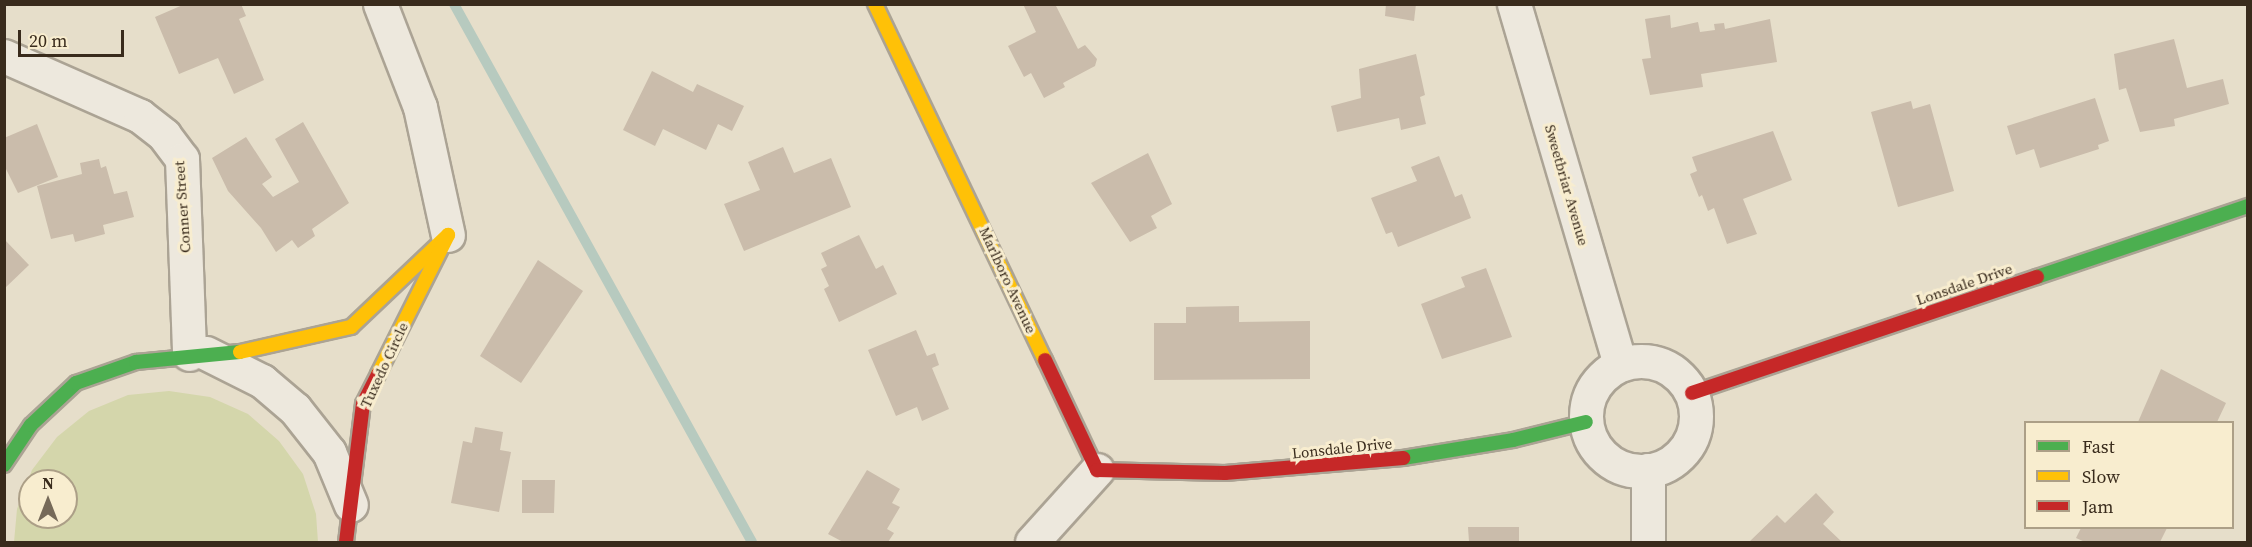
<!DOCTYPE html>
<style>
body{margin:0}
#map{position:relative;width:2252px;height:547px;overflow:hidden;background:#e6deca;font-family:"Source Serif 4",serif}
div>[style]{position:absolute}
.green>*{inset:0;background:#d4d6ab}
.stream>*{height:10px;margin:-5px;padding:0 5px;transform-origin:5px;border-radius:5px;background:#b7cabf}
.building>*{inset:0;background:#cabcab}
.roads{filter:drop-shadow(2px 0 #aba394) drop-shadow(-2px 0 #aba394) drop-shadow(0 2px #aba394) drop-shadow(0 -2px #aba394)}
.street>*{height:33px;margin:-16.5px;padding:0 16.5px;transform-origin:16.5px;border-radius:16.5px;background:#ede8dd}
.street>.ring{margin:-16.5px;padding:0;box-sizing:content-box;background:none;border:33px solid #ede8dd;border-radius:50%}
.fast>*{height:14px;margin:-7px;padding:0 7px;transform-origin:7px;border-radius:7px;background:#4caf50}
.slow>*{height:14px;margin:-7px;padding:0 7px;transform-origin:7px;border-radius:7px;background:#ffc107}
.jam>*{height:14px;margin:-7px;padding:0 7px;transform-origin:7px;border-radius:7px;background:#c62828}
span{translate:-50% -50%;white-space:nowrap;text-align:center;line-height:1.15;-webkit-text-stroke:6px #f8edcf;paint-order:stroke}
.street-label{font-size:15px;color:#392b1c}
.frame{position:absolute;inset:0;border:6px solid #392b1c;pointer-events:none}
.legend{position:absolute;left:2024px;top:421px;width:210px;height:108px;box-sizing:border-box;background:#f8edcf;border:2px solid #ac9f87;margin:0;padding:8px 10px;list-style:none;font-size:18px;color:#392b1c}
.legend li{display:flex;align-items:center;gap:12px;height:30px}
.legend b{width:30px;border:2px solid #ac9f87}
.north{position:absolute;left:18px;top:469px;width:60px;height:60px;box-sizing:border-box;background:#f8edcf;border:2px solid #ac9f87;border-radius:50%;rotate:0deg;font-size:16px;font-weight:700;line-height:24px;text-align:center;color:#392b1c}
.north::after{content:'';display:block;margin:auto;width:21px;height:27px;background:#766a59;clip-path:polygon(50% 0,100% 100%,50% 72%,0 100%)}
.scale{position:absolute;left:18px;top:30px;width:106px;height:27px;box-sizing:border-box;border:3px solid #392b1c;border-top:0;padding-left:8px;font-size:18px;line-height:21px;white-space:nowrap;color:#392b1c;-webkit-text-stroke:4px #f8edcf;paint-order:stroke}
</style>
<div id="map">
<div class="green">
<div style="clip-path:polygon(evenodd,169px 391px,210px 397px,248px 414px,279px 441px,303px 474px,316px 514px,318px 542px,14px 542px,17px 509px,32px 470px,57px 437px,89px 411px,128px 395px,169px 391px,30px 481px,66px 481px,66px 517px,30px 517px,30px 481px)"></div>
</div>
<div class="stream">
<div style="left:454px;top:4px;width:615px;rotate:61.02deg"></div>
</div>
<div class="building">
<div style="clip-path:polygon(185px 4px,241px 4px,246px 16px,239px 19px,264px 80px,234px 94px,218px 58px,179px 74px,155px 17px)"></div>
<div style="clip-path:polygon(1023px 4px,1055px 4px,1078px 49px,1085px 45px,1097px 59px,1095px 66px,1063px 83px,1065px 87px,1044px 98px,1031px 73px,1024px 77px,1008px 46px,1036px 32px)"></div>
<div style="clip-path:polygon(1386px 4px,1416px 4px,1414px 21px,1385px 16px)"></div>
<div style="clip-path:polygon(1670px 15px,1671px 28px,1698px 22px,1700px 32px,1715px 30px,1714px 24px,1724px 23px,1725px 29px,1770px 19px,1777px 62px,1701px 74px,1703px 87px,1650px 95px,1642px 59px,1651px 58px,1645px 19px)"></div>
<div style="clip-path:polygon(2174px 39px,2187px 88px,2223px 79px,2229px 104px,2174px 119px,2175px 126px,2140px 132px,2126px 88px,2119px 90px,2114px 54px)"></div>
<div style="clip-path:polygon(1416px 54px,1425px 95px,1420px 97px,1426px 124px,1401px 130px,1399px 118px,1337px 132px,1331px 106px,1361px 98px,1359px 69px)"></div>
<div style="clip-path:polygon(652px 71px,693px 92px,697px 84px,744px 106px,732px 131px,718px 124px,706px 150px,663px 129px,655px 146px,623px 130px)"></div>
<div style="clip-path:polygon(2095px 98px,2109px 141px,2098px 145px,2099px 149px,2040px 168px,2034px 149px,2016px 155px,2007px 126px)"></div>
<div style="clip-path:polygon(1911px 101px,1913px 109px,1930px 104px,1954px 191px,1898px 207px,1871px 112px)"></div>
<div style="clip-path:polygon(303px 122px,349px 203px,312px 229px,315px 236px,298px 248px,292px 240px,276px 252px,261px 228px,228px 191px,212px 158px,246px 137px,272px 177px,262px 184px,273px 197px,299px 182px,275px 139px)"></div>
<div style="clip-path:polygon(37px 124px,58px 177px,18px 193px,4px 165px,4px 138px)"></div>
<div style="clip-path:polygon(1773px 131px,1792px 180px,1743px 199px,1757px 234px,1727px 244px,1714px 208px,1708px 211px,1702px 195px,1699px 197px,1690px 174px,1697px 171px,1692px 157px)"></div>
<div style="clip-path:polygon(783px 147px,794px 173px,831px 158px,851px 207px,744px 251px,724px 204px,760px 190px,748px 162px)"></div>
<div style="clip-path:polygon(1148px 153px,1172px 204px,1151px 216px,1157px 228px,1130px 242px,1091px 183px)"></div>
<div style="clip-path:polygon(1439px 156px,1455px 197px,1462px 194px,1471px 218px,1398px 247px,1392px 232px,1386px 234px,1371px 198px,1417px 181px,1411px 167px)"></div>
<div style="clip-path:polygon(99px 159px,101px 168px,106px 166px,114px 194px,127px 191px,134px 217px,103px 225px,105px 234px,75px 242px,73px 234px,51px 239px,37px 186px,82px 174px,80px 163px)"></div>
<div style="clip-path:polygon(859px 235px,876px 269px,883px 265px,897px 294px,839px 322px,824px 289px,829px 286px,821px 269px,827px 266px,821px 253px)"></div>
<div style="clip-path:polygon(4px 239px,29px 265px,4px 289px)"></div>
<div style="clip-path:polygon(538px 260px,583px 291px,521px 383px,480px 356px)"></div>
<div style="clip-path:polygon(1486px 268px,1512px 337px,1442px 359px,1421px 304px,1465px 287px,1461px 277px)"></div>
<div style="clip-path:polygon(1239px 306px,1239px 322px,1310px 321px,1310px 379px,1154px 380px,1154px 323px,1186px 323px,1186px 307px)"></div>
<div style="clip-path:polygon(916px 330px,927px 356px,935px 353px,939px 365px,932px 368px,949px 409px,922px 421px,917px 407px,896px 416px,868px 350px)"></div>
<div style="clip-path:polygon(2161px 369px,2226px 403px,2217px 422px,2138px 422px)"></div>
<div style="clip-path:polygon(475px 427px,503px 432px,500px 450px,511px 452px,499px 512px,451px 503px,463px 441px,472px 443px)"></div>
<div style="clip-path:polygon(867px 470px,900px 489px,892px 503px,900px 507px,887px 529px,894px 533px,888px 542px,843px 542px,828px 534px)"></div>
<div style="clip-path:polygon(522px 480px,555px 480px,554px 513px,522px 513px)"></div>
<div style="clip-path:polygon(1816px 493px,1834px 512px,1823px 524px,1842px 542px,1749px 542px,1777px 515px,1785px 523px)"></div>
<div style="clip-path:polygon(1468px 527px,1519px 527px,1519px 542px,1469px 542px)"></div>
<div style="clip-path:polygon(2081px 528px,2167px 528px,2160px 542px,2085px 542px,2076px 538px)"></div>
</div>
<div class="roads">
<div class="street">
<div style="left:380px;top:4px;width:110px;rotate:68.8deg"></div>
<div style="left:420px;top:107px;width:131px;rotate:77.7deg"></div>
<div style="left:1514px;top:4px;width:376px;rotate:73.6deg"></div>
<div style="left:4px;top:56px;width:149px;rotate:23.8deg"></div>
<div style="left:140px;top:116px;width:31px;rotate:38deg"></div>
<div style="left:164px;top:135px;width:30px;rotate:53deg"></div>
<div style="left:182px;top:159px;width:195px;rotate:87.9deg"></div>
<div style="left:206px;top:353px;width:63px;rotate:26.6deg"></div>
<div style="left:262px;top:381px;width:43px;rotate:40.3deg"></div>
<div style="left:295px;top:409px;width:55px;rotate:51.7deg"></div>
<div style="left:329px;top:452px;width:57px;rotate:67.5deg"></div>
<div class="ring" style="left:1586px;top:361px;width:77px;height:77px"></div>
<div style="left:1648px;top:470px;width:72px;rotate:90deg"></div>
<div style="left:1032px;top:542px;width:97px;rotate:-47.9deg"></div>
</div>
<div class="fast">
<div style="left:2037px;top:277px;width:223px;rotate:-18.6deg"></div>
<div style="left:1403px;top:458px;width:111px;rotate:-9.3deg"></div>
<div style="left:1513px;top:440px;width:75px;rotate:-13.9deg"></div>
<div style="left:4px;top:465px;width:48px;rotate:-56deg"></div>
<div style="left:31px;top:425px;width:62px;rotate:-43deg"></div>
<div style="left:76px;top:383px;width:64px;rotate:-19.3deg"></div>
<div style="left:136px;top:362px;width:104px;rotate:-5.5deg"></div>
</div>
<div class="slow">
<div style="left:875px;top:4px;width:395px;rotate:64.5deg"></div>
<div style="left:240px;top:352px;width:114px;rotate:-12.7deg"></div>
<div style="left:351px;top:327px;width:134px;rotate:-43.5deg"></div>
<div style="left:448px;top:235px;width:156px;rotate:116.7deg"></div>
</div>
<div class="jam">
<div style="left:1045px;top:360px;width:122px;rotate:64.7deg"></div>
<div style="left:1097px;top:470px;width:128px;rotate:1.3deg"></div>
<div style="left:1225px;top:473px;width:179px;rotate:-4.8deg"></div>
<div style="left:1692px;top:393px;width:364px;rotate:-18.6deg"></div>
<div style="left:346px;top:542px;width:139px;rotate:-83deg"></div>
<div style="left:363px;top:404px;width:34px;rotate:-63deg"></div>
</div>
</div>
<div class="street-label">
<span style="left:1567px;top:185px;rotate:74deg">Sweetbriar Avenue</span>
<span style="left:182px;top:207px;rotate:-94deg">Conner Street</span>
<span style="left:1008px;top:280px;rotate:65deg">Marlboro Avenue</span>
<span style="left:1964px;top:284px;rotate:-19deg">Lonsdale Drive</span>
<span style="left:384px;top:365px;rotate:-65deg">Tuxedo Circle</span>
<span style="left:1342px;top:448px;rotate:-6deg">Lonsdale Drive</span>
</div>
<div class="frame"></div>
<ul class="legend">
<li><b style="height:8px;background:#4caf50"></b>Fast</li>
<li><b style="height:8px;background:#ffc107"></b>Slow</li>
<li><b style="height:8px;background:#c62828"></b>Jam</li>
</ul>
<div class="north">N</div>
<div class="scale">20 m</div>
</div>
